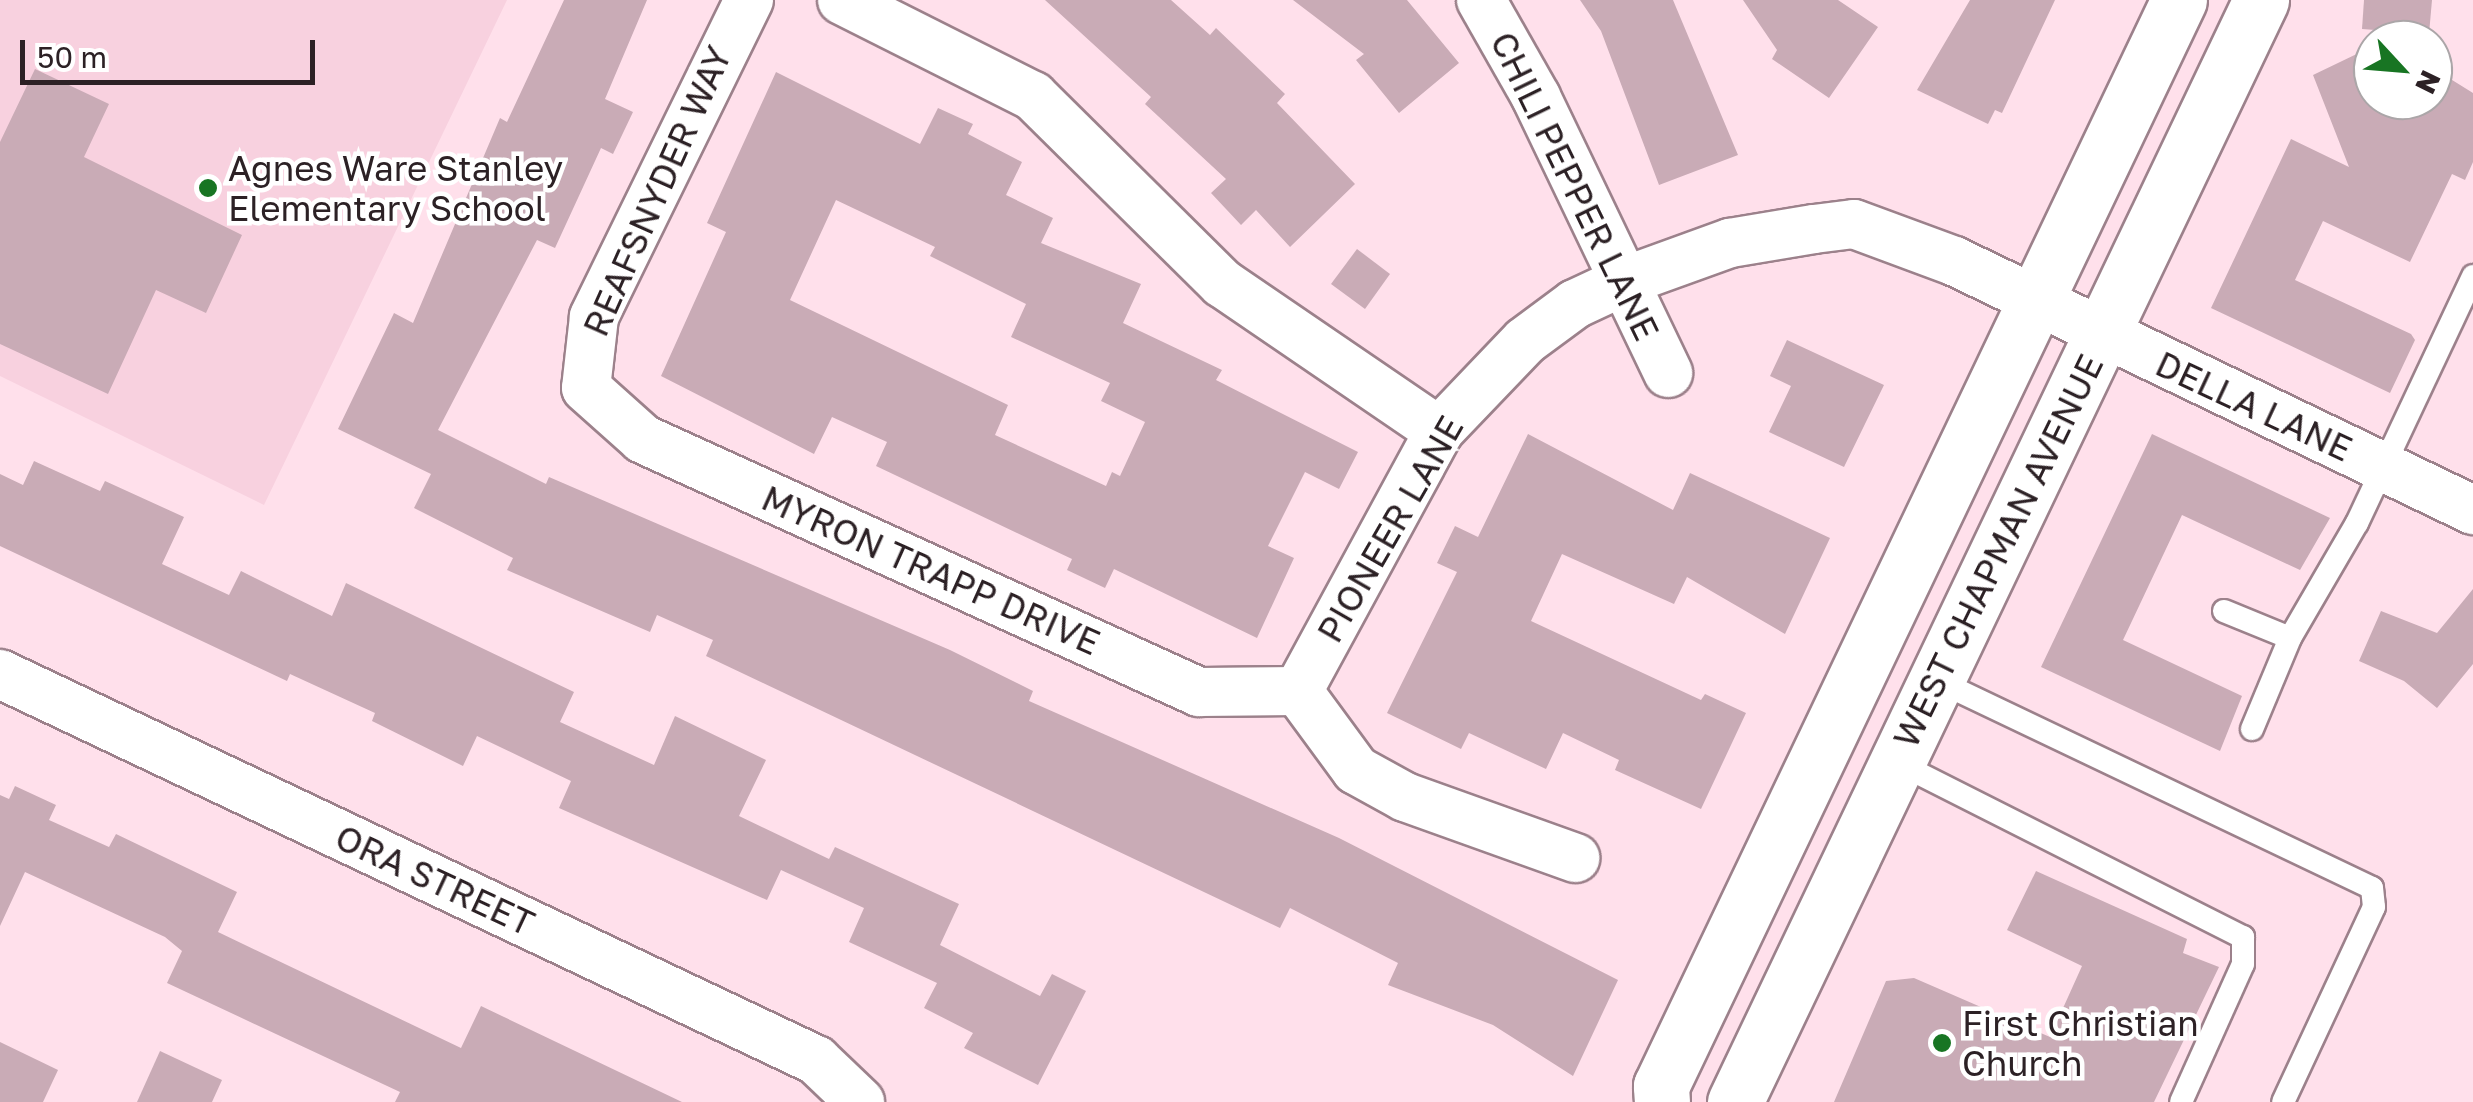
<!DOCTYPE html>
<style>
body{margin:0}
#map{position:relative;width:2473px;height:1102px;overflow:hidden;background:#ffe0eb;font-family:"Golos Text",sans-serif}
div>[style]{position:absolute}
.built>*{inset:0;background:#f8d1df}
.building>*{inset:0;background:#c9abb6}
.roads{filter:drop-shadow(2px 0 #9c818b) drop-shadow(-2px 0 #9c818b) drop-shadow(0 2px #9c818b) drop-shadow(0 -2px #9c818b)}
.service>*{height:22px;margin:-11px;padding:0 11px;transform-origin:11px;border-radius:11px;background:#fff}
.minor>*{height:48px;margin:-24px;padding:0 24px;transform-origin:24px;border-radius:24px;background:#fff}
.primary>*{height:55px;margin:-27.5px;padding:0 27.5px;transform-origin:27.5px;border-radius:27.5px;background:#fff}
.dots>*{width:28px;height:28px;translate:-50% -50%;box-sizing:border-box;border:5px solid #fff;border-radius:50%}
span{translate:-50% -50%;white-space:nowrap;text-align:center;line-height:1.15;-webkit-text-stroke:9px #fff;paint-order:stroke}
.poi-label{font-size:35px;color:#2c2125}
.left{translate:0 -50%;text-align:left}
.street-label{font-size:35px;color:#2c2125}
.north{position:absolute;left:2353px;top:20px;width:100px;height:100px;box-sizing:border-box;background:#fff;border:2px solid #aba6a8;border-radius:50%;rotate:116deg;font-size:28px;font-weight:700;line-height:40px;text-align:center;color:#2c2125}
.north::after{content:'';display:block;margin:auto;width:35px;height:45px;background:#187523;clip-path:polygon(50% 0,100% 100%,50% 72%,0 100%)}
.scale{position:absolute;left:20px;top:40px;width:295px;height:45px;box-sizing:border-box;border:5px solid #2c2125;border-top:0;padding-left:12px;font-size:30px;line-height:35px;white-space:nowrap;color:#2c2125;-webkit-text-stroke:8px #fff;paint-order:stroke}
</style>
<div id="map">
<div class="built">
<div style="clip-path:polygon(0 0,507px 0,264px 505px,0 376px)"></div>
</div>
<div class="building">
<div style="clip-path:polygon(564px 0,647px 0,605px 99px,633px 112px,613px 154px,601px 148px,555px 248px,537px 240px,438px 430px,546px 484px,549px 477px,950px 650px,1033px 691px,1029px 701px,1339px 838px,1618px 980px,1573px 1076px,1493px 1025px,1388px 985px,1398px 963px,1290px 908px,1280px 928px,706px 656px,713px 640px,657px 615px,650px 632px,507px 570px,513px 558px,414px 508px,431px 474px,338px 429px,394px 313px,413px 323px,500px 118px,507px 122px)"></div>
<div style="clip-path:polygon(1045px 0,1171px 0,1210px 35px,1216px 28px,1285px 94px,1277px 103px,1355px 184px,1290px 247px,1256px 210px,1241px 225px,1211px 193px,1226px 179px,1145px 104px,1151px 97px)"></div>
<div style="clip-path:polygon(1293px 0,1407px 0,1459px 63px,1399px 113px,1356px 60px,1364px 54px)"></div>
<div style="clip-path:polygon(1580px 0,1673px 0,1738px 155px,1659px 185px,1601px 31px)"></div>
<div style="clip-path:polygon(1743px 0,1838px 0,1878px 27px,1829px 98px,1772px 59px,1777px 50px)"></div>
<div style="clip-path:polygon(1970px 0,2055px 0,2002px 113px,1995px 110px,1988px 124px,1917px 90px)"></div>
<div style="clip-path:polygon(2364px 0,2432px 0,2429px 34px,2362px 29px)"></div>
<div style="clip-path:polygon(2365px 50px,2373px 100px,2433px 100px,2436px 70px,2473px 93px,2473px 162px,2465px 180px,2452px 174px,2410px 262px,2323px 221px,2295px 280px,2411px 334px,2415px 340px,2390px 393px,2211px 308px,2291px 139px,2349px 167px,2313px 75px)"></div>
<div style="clip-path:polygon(35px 69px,109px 104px,84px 157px,242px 235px,206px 313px,156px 290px,108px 394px,0 344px,0 142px)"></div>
<div style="clip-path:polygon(evenodd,776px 72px,920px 144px,938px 108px,973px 124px,968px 134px,1022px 162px,1006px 195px,1053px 218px,1041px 243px,1141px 284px,1123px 323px,1222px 370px,1216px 380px,1358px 452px,1339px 489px,1305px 472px,1268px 546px,1294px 558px,1257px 638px,1114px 569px,1105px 588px,1067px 570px,1072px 559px,876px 466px,887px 442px,832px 417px,814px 454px,661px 376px,726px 232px,707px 223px,776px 72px,836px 200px,935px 247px,930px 256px,1026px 304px,1011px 337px,1110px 383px,1101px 401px,1145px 422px,1120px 476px,1112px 472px,1106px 486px,995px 435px,1008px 405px,790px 300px,836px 200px)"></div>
<div style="clip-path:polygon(1357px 249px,1390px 274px,1365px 309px,1331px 284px)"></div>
<div style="clip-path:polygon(1787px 340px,1884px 385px,1844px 467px,1769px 432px,1791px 386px,1770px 376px)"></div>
<div style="clip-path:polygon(1528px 434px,1673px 510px,1690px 473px,1830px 538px,1785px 634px,1687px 577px,1674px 604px,1562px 554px,1531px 621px,1701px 700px,1705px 694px,1746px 713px,1701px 809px,1615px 770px,1619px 760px,1563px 733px,1546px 769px,1469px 733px,1461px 749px,1387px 713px,1457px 572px,1437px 563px,1455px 526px,1478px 537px)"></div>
<div style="clip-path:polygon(2152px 434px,2330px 518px,2300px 570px,2182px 515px,2123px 640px,2242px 696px,2220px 751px,2041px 667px)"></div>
<div style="clip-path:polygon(34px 461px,100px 491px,105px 481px,184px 517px,162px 564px,229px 595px,241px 571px,332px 616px,346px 583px,574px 692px,560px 722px,654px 765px,675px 716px,766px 760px,739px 816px,829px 859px,835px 847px,959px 904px,940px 945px,1040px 996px,1052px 974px,1086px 991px,1038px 1085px,964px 1048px,973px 1033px,924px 1008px,937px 983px,849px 942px,864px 908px,781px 870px,767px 900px,559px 808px,571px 781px,477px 736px,463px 766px,372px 721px,375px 713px,290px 674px,287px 681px,0 546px,0 474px,23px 485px)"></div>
<div style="clip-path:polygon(2473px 589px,2473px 664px,2437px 708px,2404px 681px,2359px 661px,2381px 611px,2437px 633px)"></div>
<div style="clip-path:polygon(15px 786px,56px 805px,49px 820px,109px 847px,116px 834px,237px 892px,218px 932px,461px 1048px,481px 1006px,682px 1102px,395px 1102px,400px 1092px,167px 983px,182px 951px,165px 937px,25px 872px,0 926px,0 795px,9px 799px)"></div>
<div style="clip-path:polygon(2036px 871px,2187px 939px,2183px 953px,2219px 967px,2154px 1102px,1834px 1102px,1886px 981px,1914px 978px,2050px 1037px,2082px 966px,2007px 930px)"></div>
<div style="clip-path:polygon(0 1042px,58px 1070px,43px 1102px,0 1102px)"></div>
<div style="clip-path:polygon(160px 1051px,222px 1080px,212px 1102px,137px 1102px)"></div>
</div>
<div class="roads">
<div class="service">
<div style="left:2224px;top:611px;width:71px;rotate:22.2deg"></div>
<div style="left:2290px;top:638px;width:133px;rotate:-59.8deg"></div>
<div style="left:2357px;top:523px;width:273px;rotate:-64.8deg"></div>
<div style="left:1936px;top:680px;width:483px;rotate:25.5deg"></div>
<div style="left:2372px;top:888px;width:19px;rotate:84deg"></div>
<div style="left:2374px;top:907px;width:215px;rotate:115deg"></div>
<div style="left:2252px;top:729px;width:99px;rotate:-67.3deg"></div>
<div style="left:1896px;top:762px;width:389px;rotate:26.8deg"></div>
<div style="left:2243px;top:937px;width:27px;rotate:90deg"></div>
<div style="left:2243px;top:964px;width:151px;rotate:114.2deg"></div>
</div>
<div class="minor">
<div style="left:749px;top:0;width:353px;rotate:116.1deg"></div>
<div style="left:594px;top:317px;width:71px;rotate:96.4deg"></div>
<div style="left:586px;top:388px;width:76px;rotate:41.8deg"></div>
<div style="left:643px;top:439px;width:611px;rotate:24.47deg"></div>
<div style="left:1199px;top:692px;width:99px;rotate:-0.6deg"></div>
<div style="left:842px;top:0;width:214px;rotate:26.7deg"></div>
<div style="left:1033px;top:96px;width:266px;rotate:44.7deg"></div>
<div style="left:1222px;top:283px;width:263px;rotate:34.3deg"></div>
<div style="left:1481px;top:0;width:112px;rotate:60.4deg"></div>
<div style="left:1536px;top:97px;width:306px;rotate:64.4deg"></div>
<div style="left:0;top:674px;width:903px;rotate:25.32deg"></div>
<div style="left:816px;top:1060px;width:61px;rotate:43.7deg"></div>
<div style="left:1298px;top:691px;width:296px;rotate:-61.5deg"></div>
<div style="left:1439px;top:431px;width:124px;rotate:-46.3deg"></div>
<div style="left:1525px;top:341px;width:62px;rotate:-36.5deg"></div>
<div style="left:1575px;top:304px;width:52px;rotate:-25.1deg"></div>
<div style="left:1622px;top:282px;width:115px;rotate:-19.9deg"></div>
<div style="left:1730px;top:243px;width:85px;rotate:-9.5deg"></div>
<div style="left:1814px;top:229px;width:40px;rotate:-7.1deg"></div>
<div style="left:1854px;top:224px;width:107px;rotate:20.3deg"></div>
<div style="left:1954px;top:261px;width:576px;rotate:25.63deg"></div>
<div style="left:1298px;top:691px;width:98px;rotate:53.7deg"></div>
<div style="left:1356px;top:770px;width:56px;rotate:28.9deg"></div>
<div style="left:1405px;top:797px;width:181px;rotate:19.7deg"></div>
</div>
<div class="primary">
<div style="left:1662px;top:1102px;width:16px;rotate:-94deg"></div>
<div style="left:1661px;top:1086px;width:1203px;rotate:-64.5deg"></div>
<div style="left:1735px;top:1102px;width:1221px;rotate:-64.48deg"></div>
</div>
</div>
<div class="dots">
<div style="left:208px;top:188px;background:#187523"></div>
<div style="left:1942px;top:1043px;background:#187523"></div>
</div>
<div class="poi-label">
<span class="left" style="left:228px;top:188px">Agnes Ware Stanley<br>Elementary School</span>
<span class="left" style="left:1962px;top:1043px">First Christian<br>Church</span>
</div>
<div class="street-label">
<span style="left:1575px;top:186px;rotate:64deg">CHILI PEPPER LANE</span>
<span style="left:657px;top:191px;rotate:-66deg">REAFSNYDER WAY</span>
<span style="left:2254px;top:406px;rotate:25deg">DELLA LANE</span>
<span style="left:1390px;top:529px;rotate:-60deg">PIONEER LANE</span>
<span style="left:1998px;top:551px;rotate:-64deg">WEST CHAPMAN AVENUE</span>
<span style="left:931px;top:570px;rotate:24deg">MYRON TRAPP DRIVE</span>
<span style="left:435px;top:880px;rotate:25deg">ORA STREET</span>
</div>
<div class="north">N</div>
<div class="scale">50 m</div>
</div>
